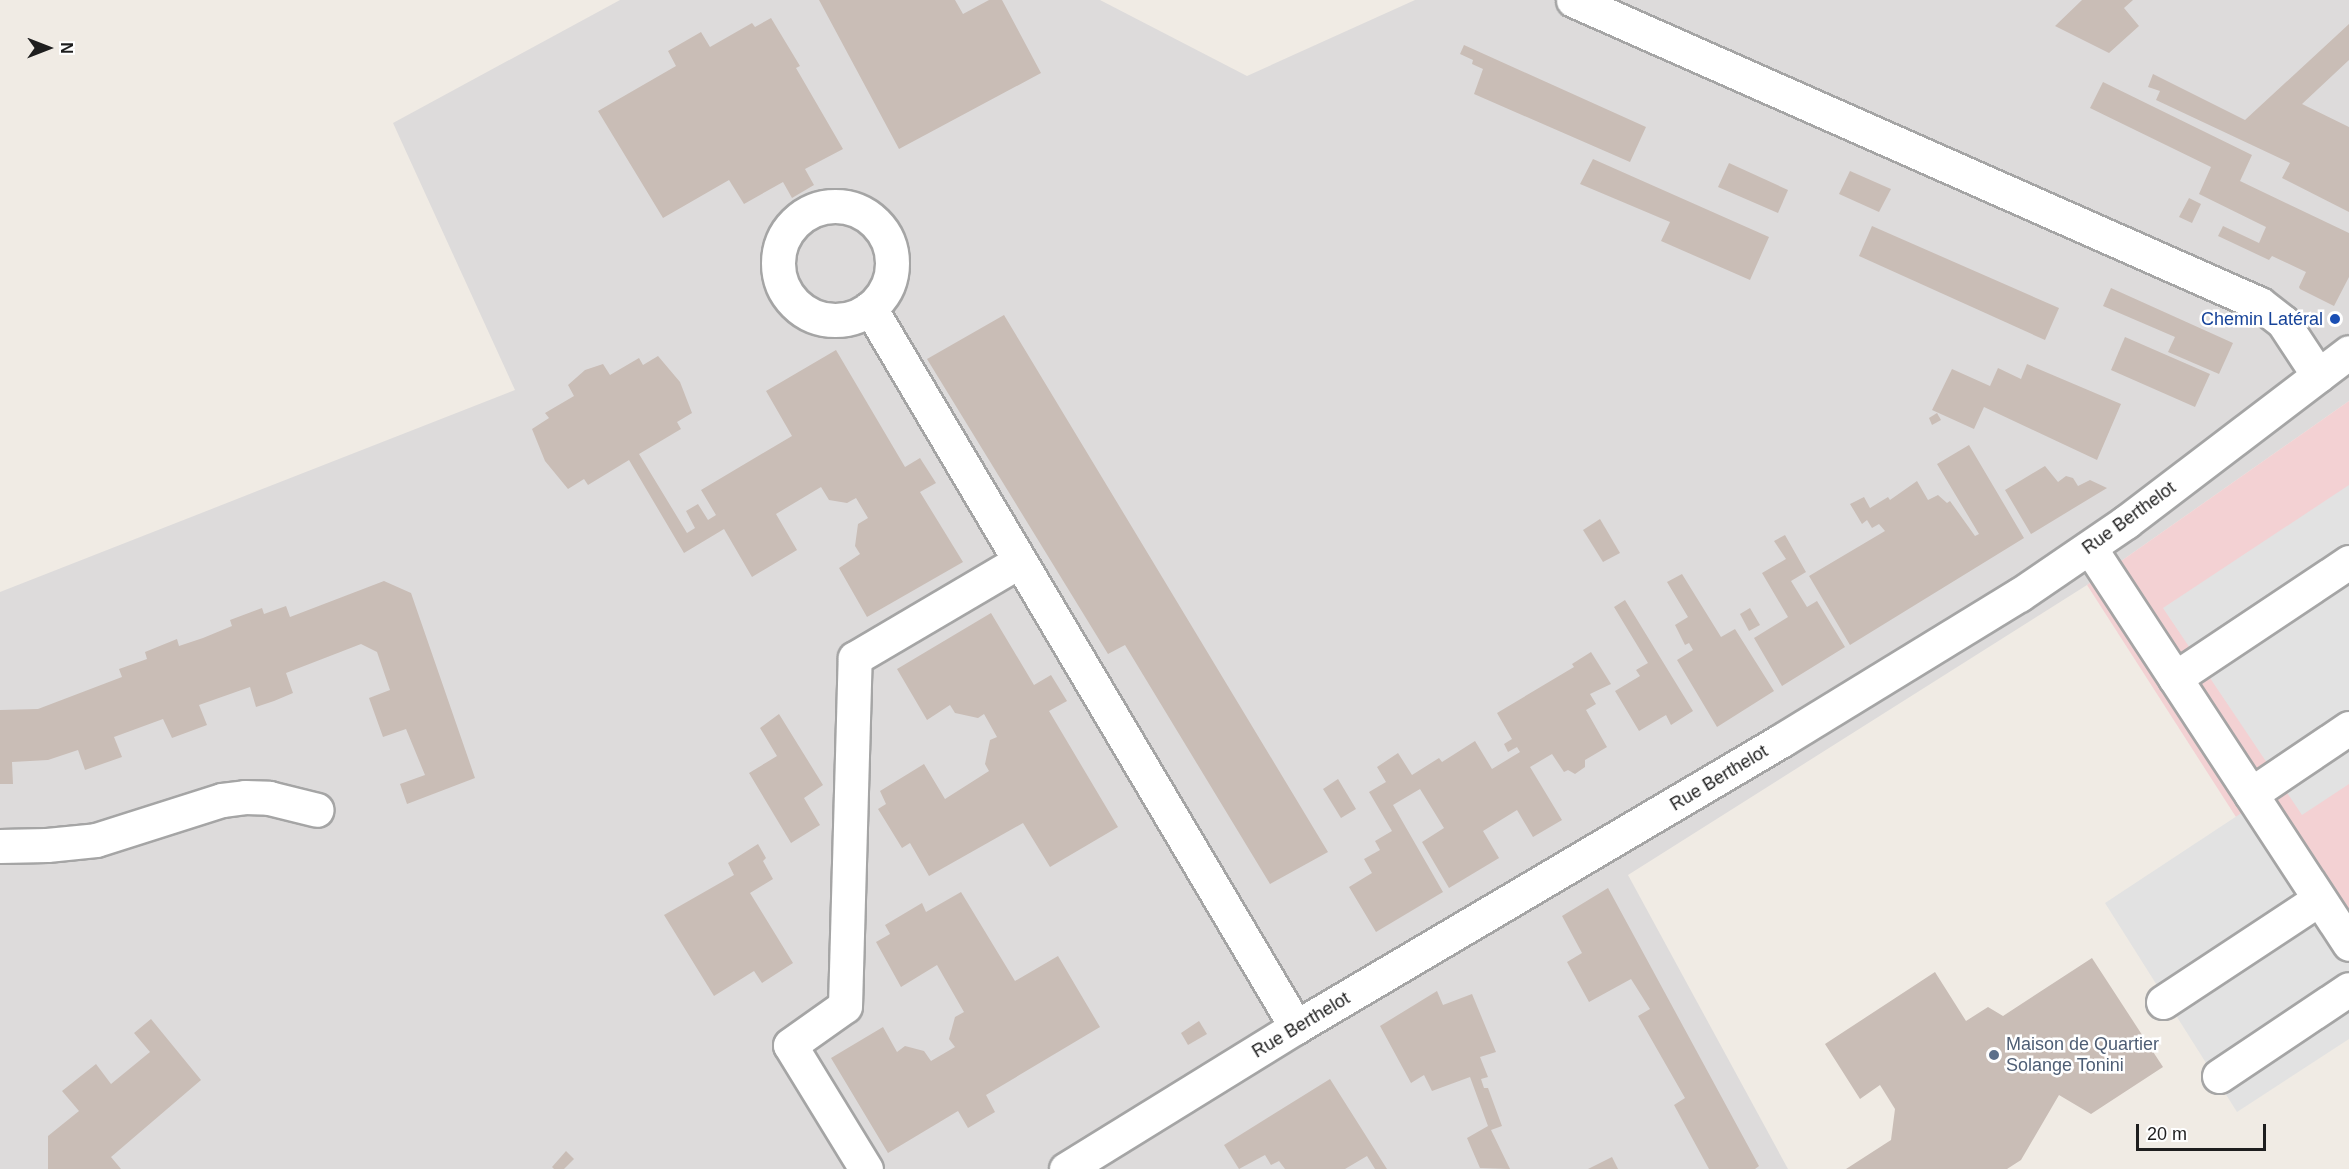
<!DOCTYPE html>
<meta charset="utf-8">
<style>
body{margin:0}
#map{position:relative;width:2349px;height:1169px;overflow:hidden;background:#f0ebe4;font-family:Helvetica,sans-serif}
div>[style]{position:absolute}
.residential>*{inset:0;background:#dddbdb}
.commercial>*{inset:0;background:#f3d1d3}
.parking>*{inset:0;background:#e2e2e2}
.building>*{inset:0;background:#c9bdb6}
.roads{filter:drop-shadow(2px 0 #a5a5a5) drop-shadow(-2px 0 #a5a5a5) drop-shadow(0 2px #a5a5a5) drop-shadow(0 -2px #a5a5a5)}
.minor>*{height:33px;margin:-16.5px;padding:0 16.5px;transform-origin:16.5px;border-radius:16.5px;background:#fff}
.minor>.ring{margin:-16.5px;padding:0;box-sizing:content-box;background:none;border:33px solid #fff;border-radius:50%}
.dots>*{width:16px;height:16px;translate:-50% -50%;box-sizing:border-box;border:3px solid #fff;border-radius:50%}
span{translate:-50% -50%;white-space:nowrap;text-align:center;line-height:1.15;-webkit-text-stroke:5px #fff;paint-order:stroke}
.transit-label{font-size:18px;color:#164399}
.right{translate:-100% -50%;text-align:right}
.street-label{font-size:18px;color:#1e1e1e}
.service-label{font-size:18px;color:#4e5e75}
.left{translate:0 -50%;text-align:left}
.north{position:absolute;left:18px;top:18px;width:60px;height:60px;-webkit-text-stroke:4px #fff;paint-order:stroke;rotate:90deg;font-size:16px;font-weight:700;line-height:24px;text-align:center;color:#1e1e1e}
.north::after{content:'';display:block;margin:auto;width:21px;height:27px;background:#1e1e1e;clip-path:polygon(50% 0,100% 100%,50% 72%,0 100%)}
.scale{position:absolute;left:2136px;top:1124px;width:130px;height:27px;box-sizing:border-box;border:3px solid #1e1e1e;border-top:0;padding-left:8px;font-size:18px;line-height:21px;white-space:nowrap;color:#1e1e1e;-webkit-text-stroke:4px #fff;paint-order:stroke}
</style>
<div id="map">
<div class="residential">
<div style="clip-path:polygon(620px 0,1100px 0,1247px 76px,1415px 0,2349px 0,2349px 401px,2087px 585px,1628px 875px,1788px 1169px,0 1169px,0 592px,515px 390px,393px 123px)"></div>
</div>
<div class="commercial">
<div style="clip-path:polygon(2349px 401px,2349px 993px,2087px 585px)"></div>
</div>
<div class="parking">
<div style="clip-path:polygon(2349px 485px,2349px 784px,2302px 815px,2163px 608px)"></div>
<div style="clip-path:polygon(2246px 810px,2349px 960px,2349px 1039px,2237px 1112px,2105px 903px)"></div>
</div>
<div class="building">
<div style="clip-path:polygon(819px 0,955px 0,963px 14px,989px 0,1002px 0,1041px 73px,899px 149px)"></div>
<div style="clip-path:polygon(2082px 0,2133px 0,2124px 8px,2139px 26px,2109px 53px,2055px 26px)"></div>
<div style="clip-path:polygon(771px 18px,800px 66px,796px 68px,843px 149px,805px 169px,814px 185px,792px 198px,783px 182px,744px 204px,729px 180px,663px 218px,598px 111px,676px 66px,668px 51px,701px 32px,710px 47px,752px 23px,755px 27px)"></div>
<div style="clip-path:polygon(2349px 24px,2349px 60px,2302px 104px,2349px 127px,2349px 212px,2282px 178px,2290px 163px,2156px 100px,2160px 91px,2148px 87px,2153px 74px,2245px 120px)"></div>
<div style="clip-path:polygon(1464px 45px,1646px 127px,1630px 162px,1474px 94px,1483px 69px,1472px 64px,1473px 60px,1460px 54px)"></div>
<div style="clip-path:polygon(2103px 82px,2252px 155px,2240px 181px,2349px 233px,2349px 277px,2334px 306px,2300px 289px,2299px 287px,2306px 272px,2272px 256px,2269px 260px,2218px 236px,2223px 226px,2259px 243px,2266px 227px,2199px 194px,2211px 167px,2090px 108px)"></div>
<div style="clip-path:polygon(1593px 159px,1769px 237px,1750px 280px,1661px 241px,1670px 222px,1580px 184px)"></div>
<div style="clip-path:polygon(1729px 163px,1788px 190px,1778px 213px,1718px 187px)"></div>
<div style="clip-path:polygon(1850px 171px,1891px 189px,1879px 212px,1839px 194px)"></div>
<div style="clip-path:polygon(2189px 198px,2201px 204px,2192px 223px,2179px 217px)"></div>
<div style="clip-path:polygon(1872px 226px,2059px 308px,2045px 340px,1859px 256px)"></div>
<div style="clip-path:polygon(2111px 288px,2233px 343px,2219px 374px,2168px 352px,2175px 337px,2103px 306px)"></div>
<div style="clip-path:polygon(1004px 315px,1328px 852px,1270px 884px,1125px 645px,1108px 654px,927px 359px)"></div>
<div style="clip-path:polygon(2125px 337px,2210px 374px,2195px 407px,2111px 370px)"></div>
<div style="clip-path:polygon(836px 350px,905px 467px,920px 458px,936px 483px,920px 492px,963px 562px,867px 617px,839px 568px,860px 554px,855px 546px,858px 524px,868px 518px,856px 498px,847px 503px,829px 500px,821px 487px,776px 514px,797px 550px,752px 577px,724px 529px,684px 553px,629px 460px,588px 485px,584px 479px,568px 489px,545px 461px,532px 429px,549px 418px,545px 413px,574px 396px,568px 385px,585px 370px,603px 364px,610px 375px,639px 358px,643px 365px,658px 356px,680px 382px,692px 413px,677px 422px,681px 429px,639px 454px,687px 533px,695px 528px,686px 511px,698px 504px,708px 520px,716px 515px,701px 490px,792px 436px,766px 391px)"></div>
<div style="clip-path:polygon(2027px 364px,2121px 404px,2097px 460px,1984px 407px,1974px 429px,1932px 410px,1952px 369px,1990px 386px,1998px 368px,2021px 379px)"></div>
<div style="clip-path:polygon(1937px 413px,1941px 420px,1932px 425px,1929px 418px)"></div>
<div style="clip-path:polygon(1969px 445px,2024px 538px,1850px 645px,1809px 576px,1885px 531px,1879px 524px,1872px 528px,1867px 520px,1862px 524px,1850px 504px,1864px 497px,1870px 508px,1888px 497px,1890px 500px,1917px 481px,1928px 500px,1938px 495px,1947px 503px,1950px 501px,1975px 536px,1979px 534px,1937px 464px)"></div>
<div style="clip-path:polygon(2045px 466px,2058px 482px,2066px 476px,2073px 478px,2078px 486px,2090px 480px,2107px 488px,2031px 534px,2005px 490px)"></div>
<div style="clip-path:polygon(1600px 519px,1620px 553px,1603px 562px,1583px 530px)"></div>
<div style="clip-path:polygon(1785px 535px,1806px 572px,1791px 581px,1807px 607px,1817px 601px,1845px 647px,1782px 686px,1754px 638px,1788px 617px,1762px 573px,1786px 559px,1774px 541px)"></div>
<div style="clip-path:polygon(1682px 574px,1721px 637px,1735px 629px,1774px 691px,1717px 727px,1677px 660px,1693px 650px,1689px 643px,1685px 645px,1675px 625px,1688px 617px,1667px 582px)"></div>
<div style="clip-path:polygon(384px 581px,411px 593px,475px 778px,407px 804px,400px 784px,425px 775px,406px 729px,383px 737px,369px 698px,390px 690px,377px 652px,361px 644px,286px 673px,293px 693px,274px 701px,256px 707px,250px 687px,199px 705px,207px 725px,172px 738px,163px 719px,114px 737px,122px 757px,85px 770px,78px 750px,48px 760px,12px 762px,13px 784px,0 784px,0 710px,38px 709px,122px 677px,119px 669px,147px 659px,145px 652px,177px 639px,179px 646px,203px 638px,232px 626px,230px 620px,262px 608px,264px 614px,286px 606px,290px 617px)"></div>
<div style="clip-path:polygon(1625px 600px,1693px 711px,1671px 725px,1666px 715px,1639px 731px,1615px 691px,1640px 676px,1636px 670px,1648px 663px,1614px 607px)"></div>
<div style="clip-path:polygon(1750px 608px,1760px 625px,1749px 631px,1740px 614px)"></div>
<div style="clip-path:polygon(991px 613px,1034px 685px,1051px 675px,1067px 701px,1049px 711px,1118px 827px,1050px 867px,1023px 823px,929px 876px,910px 843px,902px 848px,878px 809px,886px 804px,880px 791px,924px 764px,945px 799px,989px 771px,985px 764px,990px 740px,997px 737px,984px 714px,978px 718px,955px 713px,950px 705px,927px 720px,897px 669px)"></div>
<div style="clip-path:polygon(1591px 652px,1611px 684px,1590px 694px,1596px 704px,1586px 710px,1607px 747px,1585px 760px,1585px 767px,1575px 774px,1568px 770px,1564px 772px,1552px 754px,1530px 767px,1562px 820px,1533px 837px,1517px 810px,1483px 831px,1499px 858px,1449px 888px,1422px 842px,1444px 828px,1420px 789px,1398px 802px,1393px 805px,1443px 892px,1376px 932px,1349px 887px,1372px 873px,1364px 859px,1380px 850px,1375px 841px,1392px 831px,1369px 792px,1386px 782px,1377px 767px,1398px 753px,1412px 775px,1439px 758px,1442px 762px,1475px 741px,1492px 769px,1520px 752px,1517px 747px,1508px 752px,1504px 744px,1512px 739px,1497px 713px,1574px 667px,1572px 664px)"></div>
<div style="clip-path:polygon(779px 714px,823px 785px,804px 798px,820px 825px,791px 843px,749px 773px,777px 756px,760px 728px)"></div>
<div style="clip-path:polygon(1338px 779px,1356px 809px,1341px 818px,1323px 789px)"></div>
<div style="clip-path:polygon(758px 844px,766px 858px,763px 861px,773px 879px,750px 893px,793px 963px,762px 983px,754px 971px,714px 996px,664px 915px,734px 875px,728px 863px)"></div>
<div style="clip-path:polygon(1608px 888px,1759px 1166px,1755px 1169px,1709px 1169px,1674px 1105px,1685px 1098px,1638px 1016px,1650px 1009px,1631px 979px,1589px 1002px,1567px 962px,1582px 953px,1562px 916px)"></div>
<div style="clip-path:polygon(961px 892px,1015px 981px,1058px 956px,1100px 1027px,986px 1095px,995px 1112px,968px 1128px,958px 1111px,888px 1153px,831px 1058px,883px 1027px,897px 1052px,905px 1046px,924px 1051px,931px 1061px,955px 1047px,949px 1039px,955px 1017px,964px 1012px,937px 965px,901px 987px,876px 942px,890px 934px,885px 925px,922px 903px,926px 912px)"></div>
<div style="clip-path:polygon(2092px 958px,2163px 1067px,2091px 1114px,2059px 1095px,2021px 1160px,2007px 1169px,1846px 1169px,1891px 1140px,1895px 1109px,1880px 1085px,1860px 1099px,1825px 1044px,1935px 972px,1966px 1021px,1988px 1007px,2003px 1016px)"></div>
<div style="clip-path:polygon(1437px 991px,1443px 1005px,1472px 994px,1496px 1052px,1480px 1057px,1488px 1077px,1481px 1079px,1484px 1088px,1488px 1088px,1502px 1126px,1491px 1130px,1510px 1169px,1480px 1168px,1467px 1138px,1488px 1126px,1470px 1077px,1432px 1091px,1424px 1075px,1411px 1083px,1380px 1026px)"></div>
<div style="clip-path:polygon(151px 1019px,201px 1080px,111px 1157px,121px 1169px,48px 1169px,48px 1136px,79px 1111px,62px 1091px,96px 1064px,111px 1084px,150px 1052px,134px 1033px)"></div>
<div style="clip-path:polygon(1199px 1021px,1207px 1034px,1188px 1045px,1181px 1033px)"></div>
<div style="clip-path:polygon(1330px 1079px,1387px 1169px,1375px 1169px,1367px 1156px,1345px 1169px,1285px 1169px,1279px 1161px,1271px 1165px,1265px 1155px,1239px 1169px,1224px 1145px)"></div>
<div style="clip-path:polygon(566px 1151px,574px 1159px,564px 1169px,554px 1169px,552px 1167px)"></div>
<div style="clip-path:polygon(1612px 1157px,1618px 1169px,1588px 1169px)"></div>
</div>
<div class="roads">
<div class="minor">
<div style="left:1573px;top:0;width:751px;rotate:23.87deg"></div>
<div style="left:2260px;top:304px;width:29px;rotate:38deg"></div>
<div style="left:2283px;top:322px;width:64px;rotate:56.6deg"></div>
<div class="ring" style="left:778px;top:206px;width:81px;height:81px"></div>
<div style="left:870px;top:308px;width:836px;rotate:59.35deg"></div>
<div style="left:2090px;top:548px;width:473px;rotate:56.8deg"></div>
<div style="left:2175px;top:678px;width:209px;rotate:-33.7deg"></div>
<div style="left:2251px;top:794px;width:118px;rotate:-34deg"></div>
<div style="left:0;top:846px;width:47px;rotate:-1.2deg"></div>
<div style="left:47px;top:845px;width:49px;rotate:-5.8deg"></div>
<div style="left:96px;top:840px;width:132px;rotate:-17.6deg"></div>
<div style="left:222px;top:800px;width:23px;rotate:-7deg"></div>
<div style="left:245px;top:797px;width:24px;rotate:2deg"></div>
<div style="left:269px;top:798px;width:49px;rotate:14deg"></div>
<div style="left:2163px;top:1002px;width:187px;rotate:-33.4deg"></div>
<div style="left:2219px;top:1076px;width:156px;rotate:-33.8deg"></div>
<div style="left:866px;top:1169px;width:145px;rotate:-121.5deg"></div>
<div style="left:790px;top:1045px;width:67px;rotate:-35.3deg"></div>
<div style="left:845px;top:1006px;width:348px;rotate:-88.4deg"></div>
<div style="left:855px;top:658px;width:189px;rotate:-30.5deg"></div>
<div style="left:1066px;top:1169px;width:270px;rotate:-31.7deg"></div>
<div style="left:1296px;top:1027px;width:564px;rotate:-30.56deg"></div>
<div style="left:1782px;top:740px;width:278px;rotate:-31.5deg"></div>
<div style="left:2019px;top:595px;width:130px;rotate:-34.3deg"></div>
<div style="left:2126px;top:522px;width:280px;rotate:-37.3deg"></div>
</div>
</div>
<div class="dots">
<div style="left:2335px;top:319px;background:#1a4fb4"></div>
<div style="left:1994px;top:1055px;background:#5c6f8a"></div>
</div>
<div class="transit-label">
<span class="right" style="left:2323px;top:319px">Chemin Latéral</span>
</div>
<div class="street-label">
<span style="left:2129px;top:518px;rotate:-36deg">Rue Berthelot</span>
<span style="left:1719px;top:778px;rotate:-31deg">Rue Berthelot</span>
<span style="left:1301px;top:1025px;rotate:-31deg">Rue Berthelot</span>
</div>
<div class="service-label">
<span class="left" style="left:2006px;top:1055px">Maison de Quartier<br>Solange Tonini</span>
</div>
<div class="north">N</div>
<div class="scale">20 m</div>
</div>
